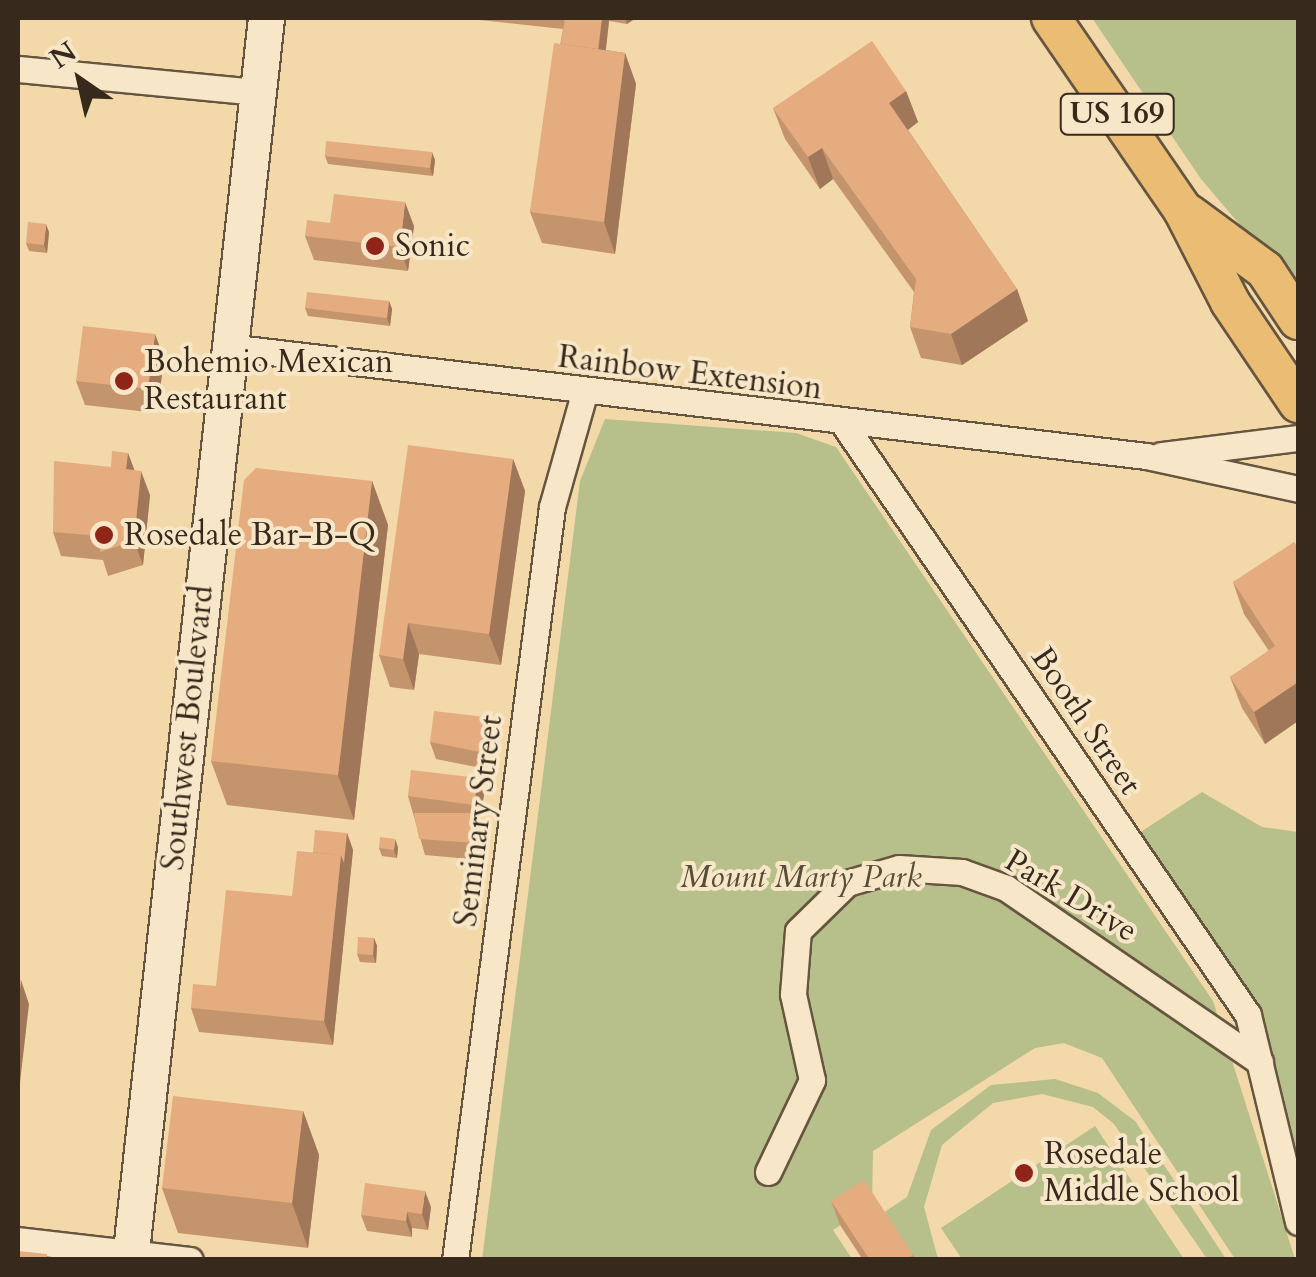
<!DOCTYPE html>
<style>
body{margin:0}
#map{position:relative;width:1316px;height:1277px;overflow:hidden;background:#f3d8a9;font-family:Cardo,serif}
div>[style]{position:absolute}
.green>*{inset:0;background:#b7bf8b}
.roads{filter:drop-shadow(2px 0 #66553f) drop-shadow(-2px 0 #66553f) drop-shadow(0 2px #66553f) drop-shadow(0 -2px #66553f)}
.street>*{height:25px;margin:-12.5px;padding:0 12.5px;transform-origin:12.5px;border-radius:12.5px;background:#f7e6c7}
.secondary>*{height:35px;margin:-17.5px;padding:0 17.5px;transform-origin:17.5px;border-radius:17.5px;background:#f7e6c7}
.primary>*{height:38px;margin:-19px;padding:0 19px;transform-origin:19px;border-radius:19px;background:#eabc74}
.wall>*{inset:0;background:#c4946d}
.shaded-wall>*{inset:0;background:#a07859}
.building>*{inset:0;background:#e4ac7f}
.dots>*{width:28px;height:28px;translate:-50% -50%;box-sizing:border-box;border:5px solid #f7e6c7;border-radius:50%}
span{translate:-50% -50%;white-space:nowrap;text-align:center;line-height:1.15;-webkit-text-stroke:8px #f7e6c7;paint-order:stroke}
.shield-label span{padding:2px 8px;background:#f7e6c7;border:2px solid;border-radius:8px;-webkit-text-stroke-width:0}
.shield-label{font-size:30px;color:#37291c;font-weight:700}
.poi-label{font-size:32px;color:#37291c}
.left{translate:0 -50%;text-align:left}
.street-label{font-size:32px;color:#37291c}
.park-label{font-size:32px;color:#574e38;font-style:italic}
.frame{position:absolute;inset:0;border:20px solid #37291c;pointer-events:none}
.north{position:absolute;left:30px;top:30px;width:100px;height:100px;-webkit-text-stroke:8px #f7e6c7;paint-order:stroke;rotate:326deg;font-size:28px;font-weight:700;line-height:40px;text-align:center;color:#37291c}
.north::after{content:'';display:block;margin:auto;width:35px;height:45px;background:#37291c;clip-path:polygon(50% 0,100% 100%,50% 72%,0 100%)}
</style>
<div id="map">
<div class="green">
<div style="clip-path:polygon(1092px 18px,1298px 18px,1298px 293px,1201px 179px)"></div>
<div style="clip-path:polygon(605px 419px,796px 433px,836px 447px,1213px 1001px,1295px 1259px,1235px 1259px,1102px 1058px,1064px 1043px,1035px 1048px,873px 1151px,872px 1204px,833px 1230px,852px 1259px,482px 1260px,580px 481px)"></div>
<div style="clip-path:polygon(1202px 792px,1262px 827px,1298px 832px,1298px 1169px,1269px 1050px,1136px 835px)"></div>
<div style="clip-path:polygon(1055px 1079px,1098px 1093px,1135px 1121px,1226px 1259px,1207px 1259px,1114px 1124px,1093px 1107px,1042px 1094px,993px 1103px,942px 1145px,924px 1207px,938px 1259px,913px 1259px,883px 1213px,907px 1197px,931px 1130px,991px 1085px)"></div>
<div style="clip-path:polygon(1095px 1126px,1184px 1259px,962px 1259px,941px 1228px)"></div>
</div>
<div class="roads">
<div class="street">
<div style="left:18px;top:69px;width:239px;rotate:5.5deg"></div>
<div style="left:228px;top:347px;width:924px;rotate:6.77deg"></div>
<div style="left:1146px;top:456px;width:156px;rotate:12.2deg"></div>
<div style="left:843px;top:423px;width:717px;rotate:55.62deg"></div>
<div style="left:1248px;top:1015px;width:213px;rotate:76.4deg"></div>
<div style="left:1161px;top:455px;width:138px;rotate:-7.1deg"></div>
<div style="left:768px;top:1172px;width:102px;rotate:-64.4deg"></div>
<div style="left:812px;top:1080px;width:88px;rotate:-102.5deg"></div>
<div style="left:793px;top:994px;width:63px;rotate:-85.5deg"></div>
<div style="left:798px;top:931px;width:69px;rotate:-44.4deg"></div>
<div style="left:847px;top:883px;width:54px;rotate:-16.1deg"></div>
<div style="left:899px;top:868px;width:63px;rotate:3.6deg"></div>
<div style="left:962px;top:872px;width:47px;rotate:20deg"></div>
<div style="left:1006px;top:888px;width:308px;rotate:34.4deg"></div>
<div style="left:18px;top:1240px;width:173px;rotate:6.6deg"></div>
<div style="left:455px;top:1260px;width:759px;rotate:-82.66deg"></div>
<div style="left:552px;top:507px;width:117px;rotate:-74.2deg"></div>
</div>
<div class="secondary">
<div style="left:130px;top:1260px;width:1249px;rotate:-83.75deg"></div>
</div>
<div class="primary">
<div style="left:1051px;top:18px;width:233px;rotate:55.5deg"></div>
<div style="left:1183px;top:210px;width:103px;rotate:62.9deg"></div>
<div style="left:1230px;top:302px;width:122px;rotate:56deg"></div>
<div style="left:1189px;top:214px;width:94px;rotate:36.4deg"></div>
<div style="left:1265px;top:270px;width:60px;rotate:56.6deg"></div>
</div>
</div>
<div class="wall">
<div style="clip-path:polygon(461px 18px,636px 18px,627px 24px,609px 21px,606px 50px,625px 53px,636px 84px,615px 254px,542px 243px,530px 212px,563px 29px)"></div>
<div style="clip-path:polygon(906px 91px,918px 122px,908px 130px,1017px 289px,1028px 321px,962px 365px,921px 358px,910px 327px,914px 292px,833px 179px,820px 189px,785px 139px,773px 108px)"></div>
<div style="clip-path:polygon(325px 156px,435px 160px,433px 176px,328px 164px)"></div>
<div style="clip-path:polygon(330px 223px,414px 226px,408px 271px,314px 260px,305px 236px)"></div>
<div style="clip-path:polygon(49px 232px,47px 253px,29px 251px,26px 243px)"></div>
<div style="clip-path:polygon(389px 301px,392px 309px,390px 326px,308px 316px,305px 308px)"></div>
<div style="clip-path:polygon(164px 358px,157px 413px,85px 405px,76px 381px)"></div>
<div style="clip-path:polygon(128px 453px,134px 470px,150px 495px,143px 565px,108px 576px,103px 560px,61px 556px,53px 532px,111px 467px)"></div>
<div style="clip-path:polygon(513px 459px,525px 491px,501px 665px,419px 654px,414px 690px,390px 687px,379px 655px)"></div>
<div style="clip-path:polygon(372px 481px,388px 525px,354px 820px,227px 805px,211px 761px)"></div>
<div style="clip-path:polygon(1298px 547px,1298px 721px,1265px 744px,1242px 708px,1230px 677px,1269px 651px,1244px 614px,1233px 582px)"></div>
<div style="clip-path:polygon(490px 733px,486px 769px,436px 759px,430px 742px)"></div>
<div style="clip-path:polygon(478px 778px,484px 794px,480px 820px,484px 829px,481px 860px,425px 855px,408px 796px)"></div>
<div style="clip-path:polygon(347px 833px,353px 850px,333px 1045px,199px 1032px,191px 1008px,216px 986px,292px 896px,313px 852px)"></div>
<div style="clip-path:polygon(398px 847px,397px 858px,382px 856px,379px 848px)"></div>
<div style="clip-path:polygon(374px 938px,377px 946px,376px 963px,360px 962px,357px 954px)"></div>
<div style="clip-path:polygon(303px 1111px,319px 1155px,308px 1248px,178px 1233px,162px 1188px)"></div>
<div style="clip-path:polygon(831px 1201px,913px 1255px,915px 1260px,863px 1260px,840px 1225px)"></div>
<div style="clip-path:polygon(431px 1207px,428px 1230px,412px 1228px,412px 1237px,367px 1231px,361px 1215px)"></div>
</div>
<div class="shaded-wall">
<div style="clip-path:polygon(602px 18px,608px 18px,609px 21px,602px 80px,597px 63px)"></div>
<div style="clip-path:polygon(625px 18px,636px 18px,627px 24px)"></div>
<div style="clip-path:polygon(625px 53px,636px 84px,615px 254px,604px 222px)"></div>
<div style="clip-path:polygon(906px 91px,918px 122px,901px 135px,889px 103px)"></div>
<div style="clip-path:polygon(822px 148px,833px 179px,820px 189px,808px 157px)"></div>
<div style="clip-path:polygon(432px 152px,435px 160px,433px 176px,430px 168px)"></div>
<div style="clip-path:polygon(405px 202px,414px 226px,408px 271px,400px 247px)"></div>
<div style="clip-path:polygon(46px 224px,49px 232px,47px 253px,44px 245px)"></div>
<div style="clip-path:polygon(1017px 289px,1028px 321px,962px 365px,951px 334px)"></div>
<div style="clip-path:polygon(389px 301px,392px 309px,390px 326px,387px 318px)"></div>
<div style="clip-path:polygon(155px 334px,164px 358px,157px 413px,148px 389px)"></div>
<div style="clip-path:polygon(128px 453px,137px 477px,126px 469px)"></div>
<div style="clip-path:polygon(513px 459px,525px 491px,501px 665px,489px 634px)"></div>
<div style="clip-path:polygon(141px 471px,150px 495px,143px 565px,134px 541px)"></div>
<div style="clip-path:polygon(372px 481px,388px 525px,354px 820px,338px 775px)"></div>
<div style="clip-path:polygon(408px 623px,419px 654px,414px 690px,403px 659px)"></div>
<div style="clip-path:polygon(1298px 682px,1298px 721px,1265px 744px,1254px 712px)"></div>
<div style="clip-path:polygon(485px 717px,490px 733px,486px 769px,480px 752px)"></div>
<div style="clip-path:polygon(478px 778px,484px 794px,480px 820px,484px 829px,481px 860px,475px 843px,478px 814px,474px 805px)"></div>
<div style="clip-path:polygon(347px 833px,353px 850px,333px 1045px,324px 1021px,341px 855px)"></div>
<div style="clip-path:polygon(395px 839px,398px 847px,397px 858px,394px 850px)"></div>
<div style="clip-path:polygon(374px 938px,377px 946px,376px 963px,373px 955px)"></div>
<div style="clip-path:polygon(21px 980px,29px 1004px,18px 1100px,18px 1005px)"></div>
<div style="clip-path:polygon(303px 1111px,319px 1155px,308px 1248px,292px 1203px)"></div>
<div style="clip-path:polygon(425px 1191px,431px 1207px,428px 1230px,422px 1214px)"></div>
<div style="clip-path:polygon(407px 1212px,412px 1228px,412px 1237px,406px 1221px)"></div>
</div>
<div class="building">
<div style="clip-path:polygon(565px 18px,602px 18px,598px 49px,561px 44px)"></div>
<div style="clip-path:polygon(872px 41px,906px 91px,889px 103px,1017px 289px,951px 334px,910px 327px,916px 279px,822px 148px,808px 157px,773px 108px)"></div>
<div style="clip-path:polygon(554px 43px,625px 53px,604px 222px,530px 212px)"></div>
<div style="clip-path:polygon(326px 141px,432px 152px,430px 168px,325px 156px)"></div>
<div style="clip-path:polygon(334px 194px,405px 202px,400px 247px,305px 236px,307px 220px,330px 223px)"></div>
<div style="clip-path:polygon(28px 222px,46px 224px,44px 245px,26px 243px)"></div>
<div style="clip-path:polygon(307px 292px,389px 301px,387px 318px,305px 308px)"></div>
<div style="clip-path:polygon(83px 326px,155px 334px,148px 389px,76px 381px)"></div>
<div style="clip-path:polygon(408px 445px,513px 459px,489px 634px,408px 623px,403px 659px,379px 655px)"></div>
<div style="clip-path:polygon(112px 451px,128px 453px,126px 469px,141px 471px,134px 541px,100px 552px,101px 536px,53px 532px,54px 461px,111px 467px)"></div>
<div style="clip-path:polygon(256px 468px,372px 481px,338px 775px,211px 761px,244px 480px)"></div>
<div style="clip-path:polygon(1294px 542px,1298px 547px,1298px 682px,1254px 712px,1230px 677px,1275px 646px,1233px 582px)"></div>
<div style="clip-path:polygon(434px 711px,485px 717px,480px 752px,430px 742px)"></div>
<div style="clip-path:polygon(411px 770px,478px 778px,474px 805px,408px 796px)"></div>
<div style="clip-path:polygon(414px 813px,478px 813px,475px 843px,419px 839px)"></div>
<div style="clip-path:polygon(315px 830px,347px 833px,344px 863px,341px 855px,313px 852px)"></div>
<div style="clip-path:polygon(380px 837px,395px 839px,394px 850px,379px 848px)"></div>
<div style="clip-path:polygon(297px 851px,341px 855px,324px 1021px,191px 1008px,193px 984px,216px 986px,226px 890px,292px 896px)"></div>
<div style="clip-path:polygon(358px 937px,374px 938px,373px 955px,357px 954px)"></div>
<div style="clip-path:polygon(18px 980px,21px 980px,18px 1005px)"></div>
<div style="clip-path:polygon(173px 1096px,303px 1111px,292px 1203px,162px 1188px)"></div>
<div style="clip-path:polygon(864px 1180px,913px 1255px,906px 1260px,870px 1260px,831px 1201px)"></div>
<div style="clip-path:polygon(365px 1183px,425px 1191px,422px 1214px,407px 1212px,406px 1221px,361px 1215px)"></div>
<div style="clip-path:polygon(18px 1251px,47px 1254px,47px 1260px,18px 1260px)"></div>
</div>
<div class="dots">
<div style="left:375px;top:246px;background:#8f2418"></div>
<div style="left:124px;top:381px;background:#8f2418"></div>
<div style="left:104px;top:535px;background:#8f2418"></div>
<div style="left:1024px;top:1173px;background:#8f2418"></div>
</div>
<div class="shield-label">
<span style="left:1117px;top:114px">US 169</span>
</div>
<div class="poi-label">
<span class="left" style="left:395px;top:246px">Sonic</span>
<span class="left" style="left:144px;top:381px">Bohemio Mexican<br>Restaurant</span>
<span class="left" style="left:124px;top:535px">Rosedale Bar-B-Q</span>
<span class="left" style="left:1044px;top:1173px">Rosedale<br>Middle School</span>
</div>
<div class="street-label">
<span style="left:690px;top:373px;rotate:7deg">Rainbow Extension</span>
<span style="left:1086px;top:721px;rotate:56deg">Booth Street</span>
<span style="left:188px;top:728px;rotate:-84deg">Southwest Boulevard</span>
<span style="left:479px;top:821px;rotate:-83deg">Seminary Street</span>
<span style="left:1071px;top:896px;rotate:31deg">Park Drive</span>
</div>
<div class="park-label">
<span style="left:801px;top:877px">Mount Marty Park</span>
</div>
<div class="frame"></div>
<div class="north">N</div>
</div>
